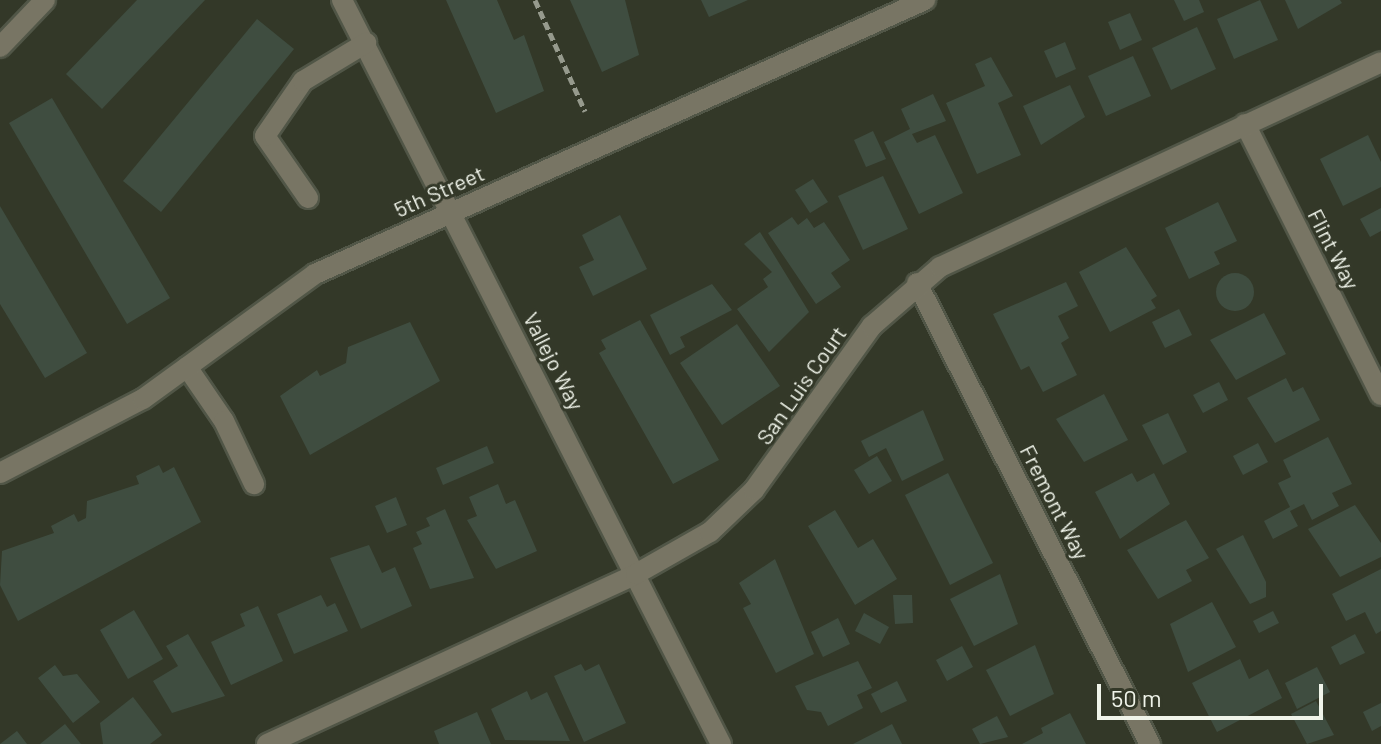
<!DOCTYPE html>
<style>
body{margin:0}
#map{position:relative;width:1381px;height:744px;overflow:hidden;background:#333828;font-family:Barlow,sans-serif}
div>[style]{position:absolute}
.building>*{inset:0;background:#3f4d40}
.round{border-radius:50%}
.path>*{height:5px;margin-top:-2.5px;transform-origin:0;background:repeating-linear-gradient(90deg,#969a8d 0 8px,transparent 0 12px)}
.roads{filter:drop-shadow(2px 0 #515647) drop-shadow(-2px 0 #515647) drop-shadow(0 2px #515647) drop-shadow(0 -2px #515647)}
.minor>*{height:20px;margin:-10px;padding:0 10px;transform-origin:10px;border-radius:10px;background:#787564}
span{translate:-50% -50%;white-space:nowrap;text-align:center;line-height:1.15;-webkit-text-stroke:6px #333828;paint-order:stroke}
.street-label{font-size:22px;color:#f0f4ea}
.scale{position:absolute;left:1097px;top:684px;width:226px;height:36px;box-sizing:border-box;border:4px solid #f0f4ea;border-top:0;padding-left:10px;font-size:24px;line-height:28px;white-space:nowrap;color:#f0f4ea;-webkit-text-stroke:6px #333828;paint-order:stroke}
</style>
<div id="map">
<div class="building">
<div style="clip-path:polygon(137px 0,205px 0,102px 109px,66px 74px)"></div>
<div style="clip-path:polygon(446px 0,497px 0,514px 40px,524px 35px,544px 91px,496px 113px)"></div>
<div style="clip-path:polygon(570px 0,625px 0,639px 55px,602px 72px)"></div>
<div style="clip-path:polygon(701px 0,748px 0,709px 17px)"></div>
<div style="clip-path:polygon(1174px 0,1199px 0,1204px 12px,1184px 21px)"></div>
<div style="clip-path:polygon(1260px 0,1278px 40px,1234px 59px,1217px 19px)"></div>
<div style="clip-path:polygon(1285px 0,1340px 0,1342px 3px,1298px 29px)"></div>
<div style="clip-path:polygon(1130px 13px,1142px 40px,1120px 50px,1108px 22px)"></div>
<div style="clip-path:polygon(257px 19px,294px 49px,161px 212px,123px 181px)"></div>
<div style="clip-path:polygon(1197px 27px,1216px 69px,1171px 90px,1152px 48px)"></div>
<div style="clip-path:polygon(1065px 42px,1076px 69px,1056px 78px,1044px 51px)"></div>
<div style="clip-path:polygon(1133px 56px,1151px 96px,1106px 116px,1088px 76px)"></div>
<div style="clip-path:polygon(991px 57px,1013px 96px,998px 103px,1021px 155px,977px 174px,946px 103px,985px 86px,975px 64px)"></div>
<div style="clip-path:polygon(1070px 85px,1085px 117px,1041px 145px,1023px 106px)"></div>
<div style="clip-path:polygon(933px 94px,946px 121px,912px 134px,917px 143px,935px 135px,963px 193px,919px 214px,884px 142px,910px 129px,901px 109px)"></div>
<div style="clip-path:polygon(52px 98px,170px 298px,127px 324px,9px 123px)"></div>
<div style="clip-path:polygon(873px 131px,886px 159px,866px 167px,854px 140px)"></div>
<div style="clip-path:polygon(1368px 135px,1381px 162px,1381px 187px,1343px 206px,1320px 159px)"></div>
<div style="clip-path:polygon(883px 176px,908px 229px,863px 250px,838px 196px)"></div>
<div style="clip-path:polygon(813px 179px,828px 202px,810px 213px,795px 190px)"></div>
<div style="clip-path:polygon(1218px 202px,1237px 241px,1214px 252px,1220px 264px,1189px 279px,1165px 228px)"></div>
<div style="clip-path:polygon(0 206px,87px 353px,45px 378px,0 304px)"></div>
<div style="clip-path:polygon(1381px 208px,1381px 231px,1370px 237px,1360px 219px)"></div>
<div style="clip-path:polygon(620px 215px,647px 269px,593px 296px,579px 267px,594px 260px,582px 235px)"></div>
<div style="clip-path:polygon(792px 217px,798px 225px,807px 218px,814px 228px,824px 222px,850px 260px,831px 273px,841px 287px,816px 304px,768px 233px)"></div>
<div style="clip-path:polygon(760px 232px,809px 312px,769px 352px,737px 309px,768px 287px,763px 279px,772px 272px,744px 244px)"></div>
<div style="clip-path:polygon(1126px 247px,1157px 296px,1151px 300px,1156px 308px,1110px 332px,1079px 272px)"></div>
<div class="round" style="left:1216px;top:273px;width:38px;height:38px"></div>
<div style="clip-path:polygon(1066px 282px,1078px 306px,1058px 316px,1069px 338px,1061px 343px,1077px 375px,1043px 392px,1029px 366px,1021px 370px,993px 314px)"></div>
<div style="clip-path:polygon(712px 284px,732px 310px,680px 337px,685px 347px,670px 355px,650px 315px)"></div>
<div style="clip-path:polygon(1179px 309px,1192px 335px,1165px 348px,1152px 322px)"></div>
<div style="clip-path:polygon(1264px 313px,1286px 354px,1236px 380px,1210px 340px)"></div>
<div style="clip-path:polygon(640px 320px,719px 460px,673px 484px,599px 353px,606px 349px,601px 340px)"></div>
<div style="clip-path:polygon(410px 322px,440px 381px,310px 455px,280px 396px,317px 370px,320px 376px,346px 363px,348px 347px)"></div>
<div style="clip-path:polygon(737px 324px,780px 386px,722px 425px,680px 363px)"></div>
<div style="clip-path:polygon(1286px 378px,1293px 392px,1303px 387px,1320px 420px,1275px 443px,1247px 398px)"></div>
<div style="clip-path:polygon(1219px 382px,1228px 400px,1203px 413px,1193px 395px)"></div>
<div style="clip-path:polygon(1104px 394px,1128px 440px,1084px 462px,1056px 419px)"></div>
<div style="clip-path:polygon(923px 410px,944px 460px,902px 481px,886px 448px,869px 457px,861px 441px)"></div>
<div style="clip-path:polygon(1168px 413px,1187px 452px,1163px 465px,1142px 425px)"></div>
<div style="clip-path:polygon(1328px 437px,1352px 484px,1332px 493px,1339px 506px,1312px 520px,1304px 504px,1290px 511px,1298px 526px,1273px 539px,1264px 521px,1290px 507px,1278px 483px,1291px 477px,1283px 460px)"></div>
<div style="clip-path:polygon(1258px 443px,1268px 462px,1243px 475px,1233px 456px)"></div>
<div style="clip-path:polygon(487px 446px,494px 463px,443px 485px,436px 468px)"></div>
<div style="clip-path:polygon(877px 456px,892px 481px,869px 494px,854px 470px)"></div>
<div style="clip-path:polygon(159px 465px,163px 473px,174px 467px,201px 522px,18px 621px,0 585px,2px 551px,54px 533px,51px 526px,74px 514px,78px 522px,86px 518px,87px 501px,139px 484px,136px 476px)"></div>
<div style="clip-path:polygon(948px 473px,993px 563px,950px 585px,905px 495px)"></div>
<div style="clip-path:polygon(1132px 473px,1137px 482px,1154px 473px,1170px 504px,1120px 539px,1095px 492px)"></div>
<div style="clip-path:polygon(498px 484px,506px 504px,515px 500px,537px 551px,496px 569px,467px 520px,477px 516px,469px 497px)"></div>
<div style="clip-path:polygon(396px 497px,407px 525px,387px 533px,375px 506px)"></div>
<div style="clip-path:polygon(1355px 505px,1381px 543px,1381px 557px,1340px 577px,1308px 529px)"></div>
<div style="clip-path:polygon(445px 509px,474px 578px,430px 589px,413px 548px,422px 544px,416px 532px,430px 526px,426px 518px)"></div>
<div style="clip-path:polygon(835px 510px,858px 548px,873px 539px,897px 579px,855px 605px,808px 526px)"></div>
<div style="clip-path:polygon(1186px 520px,1209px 558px,1186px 570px,1192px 581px,1158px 599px,1127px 550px)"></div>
<div style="clip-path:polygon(1243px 535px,1266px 582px,1266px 597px,1250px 604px,1216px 549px)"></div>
<div style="clip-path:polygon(369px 545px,382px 573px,395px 567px,412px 606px,361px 629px,330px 558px)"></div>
<div style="clip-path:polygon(775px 559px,814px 654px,776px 673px,743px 608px,751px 604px,739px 583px)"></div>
<div style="clip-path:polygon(1381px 569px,1381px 631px,1376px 634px,1365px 612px,1346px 621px,1332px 594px)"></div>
<div style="clip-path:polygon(1000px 574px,1018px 624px,974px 646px,950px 599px)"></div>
<div style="clip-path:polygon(321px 595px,327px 607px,335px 603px,348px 631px,294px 654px,277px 614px)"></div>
<div style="clip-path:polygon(893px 595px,912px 595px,913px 623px,895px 624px)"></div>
<div style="clip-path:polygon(1212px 602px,1236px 647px,1188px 672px,1170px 624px)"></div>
<div style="clip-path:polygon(258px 606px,283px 661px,231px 685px,211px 642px,245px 626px,240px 614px)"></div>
<div style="clip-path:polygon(134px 610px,163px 659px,128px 679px,100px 630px)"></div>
<div style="clip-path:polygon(1273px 611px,1279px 623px,1259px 633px,1253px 621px)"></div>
<div style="clip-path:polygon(864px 613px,889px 627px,880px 644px,855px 631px)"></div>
<div style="clip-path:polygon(838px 618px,850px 644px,823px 657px,811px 632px)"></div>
<div style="clip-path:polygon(188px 634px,225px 696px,172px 713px,153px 681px,178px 666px,166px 646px)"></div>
<div style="clip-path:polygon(1355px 634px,1365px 653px,1340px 665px,1331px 647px)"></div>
<div style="clip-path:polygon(1035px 645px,1054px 694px,1010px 716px,986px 670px)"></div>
<div style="clip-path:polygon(962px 646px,973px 667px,947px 681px,936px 660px)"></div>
<div style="clip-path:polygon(1240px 659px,1249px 679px,1268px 669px,1282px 698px,1217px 732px,1192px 683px)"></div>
<div style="clip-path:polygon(858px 661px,872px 688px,857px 695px,863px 708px,828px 726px,821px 712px,807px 710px,795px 686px)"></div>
<div style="clip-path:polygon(581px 664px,585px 671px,599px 664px,626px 723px,584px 742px,554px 676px)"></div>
<div style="clip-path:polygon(55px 665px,63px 676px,77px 674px,100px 702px,73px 723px,38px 678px)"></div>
<div style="clip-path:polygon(1317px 667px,1330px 692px,1297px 709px,1285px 683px)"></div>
<div style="clip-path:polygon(897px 681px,907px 701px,881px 713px,871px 694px)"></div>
<div style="clip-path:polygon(527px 691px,531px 700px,547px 692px,570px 741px,505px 740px,491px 709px)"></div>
<div style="clip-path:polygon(133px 697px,162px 735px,150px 744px,103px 744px,100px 723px)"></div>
<div style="clip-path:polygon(1316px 701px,1334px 735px,1307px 744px,1291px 714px)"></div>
<div style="clip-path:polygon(1381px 703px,1381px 726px,1372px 731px,1363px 712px)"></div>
<div style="clip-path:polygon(477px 712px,491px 744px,439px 744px,434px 731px)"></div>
<div style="clip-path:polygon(1070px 713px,1086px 744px,1022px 744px,1043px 733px,1041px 728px)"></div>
<div style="clip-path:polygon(997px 716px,1008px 737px,980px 744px,972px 729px)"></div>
<div style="clip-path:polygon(65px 724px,81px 744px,40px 744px)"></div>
<div style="clip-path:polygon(892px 724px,902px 744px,853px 744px)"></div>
<div style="clip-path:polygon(17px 731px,27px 744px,0 744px)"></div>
</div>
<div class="path">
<div style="left:535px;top:0;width:122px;rotate:65.8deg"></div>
</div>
<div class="roads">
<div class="minor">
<div style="left:342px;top:0;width:835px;rotate:63.01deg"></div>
<div style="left:0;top:47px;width:65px;rotate:-46.2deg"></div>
<div style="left:1245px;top:124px;width:303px;rotate:63.4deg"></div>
<div style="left:308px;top:198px;width:75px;rotate:-124.7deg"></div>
<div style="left:265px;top:136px;width:67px;rotate:-55.4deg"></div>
<div style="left:303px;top:81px;width:74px;rotate:-31.1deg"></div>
<div style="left:917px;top:283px;width:517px;rotate:63.19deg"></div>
<div style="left:187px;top:367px;width:65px;rotate:55.6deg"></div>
<div style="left:224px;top:421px;width:70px;rotate:64.5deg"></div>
<div style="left:0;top:473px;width:161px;rotate:-27.4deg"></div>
<div style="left:143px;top:399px;width:213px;rotate:-36deg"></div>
<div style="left:315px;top:274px;width:669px;rotate:-24.19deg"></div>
<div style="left:267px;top:744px;width:406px;rotate:-24.7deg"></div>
<div style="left:636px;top:574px;width:85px;rotate:-29.6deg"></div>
<div style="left:710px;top:532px;width:61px;rotate:-43.7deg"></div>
<div style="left:754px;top:490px;width:202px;rotate:-54.3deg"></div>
<div style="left:872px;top:326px;width:90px;rotate:-40.9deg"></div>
<div style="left:940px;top:267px;width:486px;rotate:-24.9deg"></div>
</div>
</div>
<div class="street-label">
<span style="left:439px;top:191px;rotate:-24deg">5th Street</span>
<span style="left:1334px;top:249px;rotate:63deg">Flint Way</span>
<span style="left:554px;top:361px;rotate:63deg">Vallejo Way</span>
<span style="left:801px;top:385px;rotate:-55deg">San Luis Court</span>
<span style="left:1055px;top:502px;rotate:63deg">Fremont Way</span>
</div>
<div class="scale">50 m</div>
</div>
